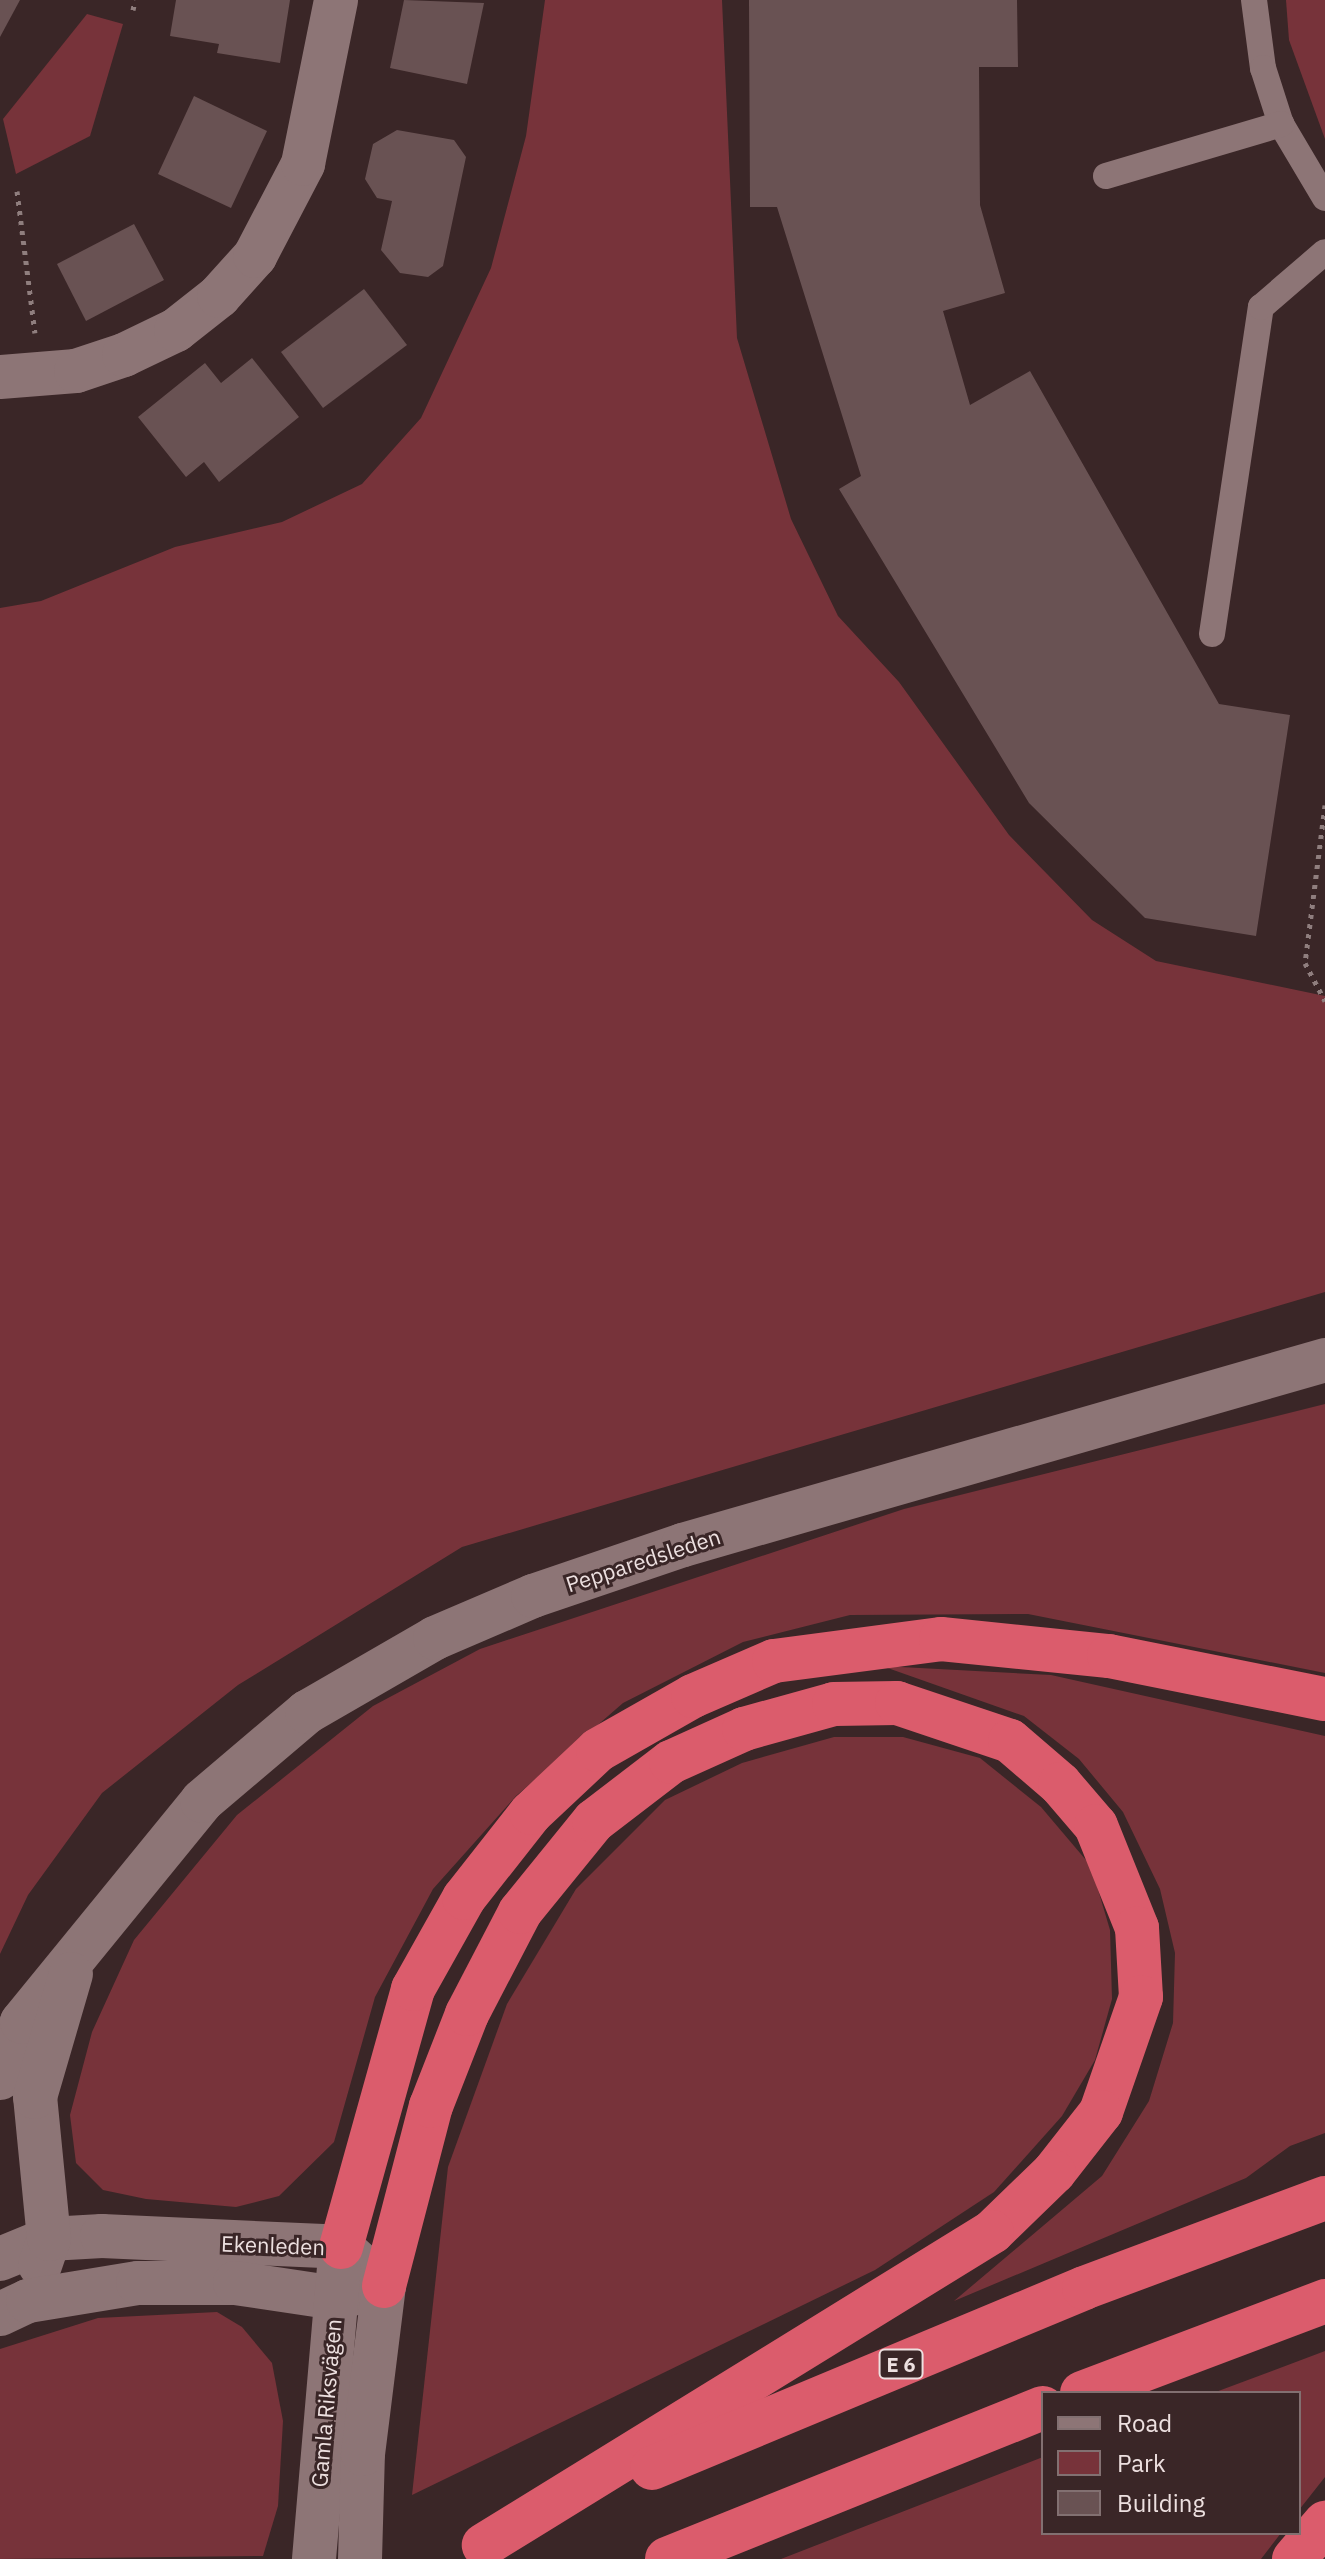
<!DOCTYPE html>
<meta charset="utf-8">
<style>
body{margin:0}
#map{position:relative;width:1325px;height:2559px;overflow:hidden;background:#3a2627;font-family:"IBM Plex Sans",sans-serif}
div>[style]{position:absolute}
.green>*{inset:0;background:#77333a}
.building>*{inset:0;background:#695253}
.path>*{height:5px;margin-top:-2.5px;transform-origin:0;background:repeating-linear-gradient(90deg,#8f7e7e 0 4px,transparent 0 10px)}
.service>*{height:26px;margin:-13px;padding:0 13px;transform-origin:13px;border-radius:13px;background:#8d7576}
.minor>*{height:44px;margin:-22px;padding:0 22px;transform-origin:22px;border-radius:22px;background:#8d7576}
.tertiary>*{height:44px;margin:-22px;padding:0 22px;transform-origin:22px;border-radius:22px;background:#8d7576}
.motorway>*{height:44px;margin:-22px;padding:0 22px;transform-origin:22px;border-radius:22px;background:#db5c6c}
span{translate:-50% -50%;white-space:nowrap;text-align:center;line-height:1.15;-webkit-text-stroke:6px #3a2627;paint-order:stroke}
.shield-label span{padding:2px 6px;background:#3a2627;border:2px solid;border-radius:6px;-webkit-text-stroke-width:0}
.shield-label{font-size:20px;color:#ede0e0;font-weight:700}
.street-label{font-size:22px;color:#ede0e0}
.legend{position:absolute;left:1041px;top:2391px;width:260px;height:144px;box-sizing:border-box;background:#3a2627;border:2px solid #827071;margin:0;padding:10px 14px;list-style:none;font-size:24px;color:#ede0e0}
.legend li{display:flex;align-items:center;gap:16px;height:40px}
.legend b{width:40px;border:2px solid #827071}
</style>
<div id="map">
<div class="green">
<div style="clip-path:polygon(545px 0,722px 0,737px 338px,791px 519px,838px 616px,899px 682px,1009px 835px,1092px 920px,1156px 961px,1325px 996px,1325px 1292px,462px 1547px,238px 1685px,102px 1793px,28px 1895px,0 1954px,0 608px,41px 601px,175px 547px,282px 522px,362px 484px,421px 418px,491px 268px,526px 136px)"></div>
<div style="clip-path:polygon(1286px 0,1325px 0,1325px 139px,1289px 40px)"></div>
<div style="clip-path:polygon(87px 14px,123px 24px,90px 136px,16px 174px,3px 119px)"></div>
<div style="clip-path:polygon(1325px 1404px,1325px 1673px,1028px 1614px,850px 1615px,743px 1642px,623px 1703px,516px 1796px,433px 1889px,375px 1997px,334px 2142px,279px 2196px,236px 2207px,146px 2199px,103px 2190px,76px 2163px,70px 2115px,92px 2032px,134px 1940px,237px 1815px,373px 1706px,480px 1649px,904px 1509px)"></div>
<div style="clip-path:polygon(882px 1666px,1051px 1675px,1325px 1736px,1325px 2133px,1290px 2146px,1246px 2178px,954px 2301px,1102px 2176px,1149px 2101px,1173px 2023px,1175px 1953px,1160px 1889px,1123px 1812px,1079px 1759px,1024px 1716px)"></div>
<div style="clip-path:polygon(834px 1737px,903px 1737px,980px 1758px,1041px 1807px,1091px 1866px,1110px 1930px,1112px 1999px,1095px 2060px,1062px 2116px,994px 2192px,875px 2270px,412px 2495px,448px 2167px,507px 2004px,576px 1889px,665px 1800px,742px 1763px)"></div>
<div style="clip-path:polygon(217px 2312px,242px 2327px,272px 2363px,283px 2421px,278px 2506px,263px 2556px,0 2559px,0 2349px,98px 2318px)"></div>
<div style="clip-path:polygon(1325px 2351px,1325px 2477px,1299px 2510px,1299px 2393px,1213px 2393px)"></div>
<div style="clip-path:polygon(1043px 2457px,1043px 2533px,1281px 2533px,1261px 2559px,781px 2559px)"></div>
</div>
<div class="building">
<div style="clip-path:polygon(0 0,20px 0,0 37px)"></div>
<div style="clip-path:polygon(176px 0,290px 0,280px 63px,217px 53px,219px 44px,170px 36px)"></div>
<div style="clip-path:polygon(404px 0,484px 3px,467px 84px,390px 68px)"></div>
<div style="clip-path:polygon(749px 0,1017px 0,1018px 67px,979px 67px,980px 205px,1005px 293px,943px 311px,970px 405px,1030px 371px,1219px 704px,1290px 715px,1256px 936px,1145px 918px,1029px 803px,839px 489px,861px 476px,777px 207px,750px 207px)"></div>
<div style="clip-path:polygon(194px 96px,267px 131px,231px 208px,158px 174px)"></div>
<div style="clip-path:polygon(397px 130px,454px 140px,466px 157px,443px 266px,428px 277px,400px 273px,381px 250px,392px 201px,377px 198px,365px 179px,373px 144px)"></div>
<div style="clip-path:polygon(134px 224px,164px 280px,86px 321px,57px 264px)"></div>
<div style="clip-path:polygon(364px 289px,407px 345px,323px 408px,281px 352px)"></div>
<div style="clip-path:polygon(252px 358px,299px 417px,219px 482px,204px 462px,186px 477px,138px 417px,205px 363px,221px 383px)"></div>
</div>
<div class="path">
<div style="left:133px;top:10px;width:10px;rotate:-79deg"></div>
<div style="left:17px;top:191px;width:143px;rotate:82.8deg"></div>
<div style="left:1325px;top:805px;width:159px;rotate:97.2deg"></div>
<div style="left:1305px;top:963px;width:43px;rotate:62.2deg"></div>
</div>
<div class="service">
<div style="left:1254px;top:0;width:69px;rotate:82.5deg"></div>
<div style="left:1263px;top:68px;width:59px;rotate:72.2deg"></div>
<div style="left:1281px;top:124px;width:86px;rotate:59.3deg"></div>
<div style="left:1106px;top:176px;width:183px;rotate:-16.5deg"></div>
<div style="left:1212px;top:634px;width:331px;rotate:-81.5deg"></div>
<div style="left:1261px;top:307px;width:84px;rotate:-40.7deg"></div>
</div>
<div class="minor">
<div style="left:0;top:377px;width:76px;rotate:-4.5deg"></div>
<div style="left:76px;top:371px;width:51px;rotate:-18.4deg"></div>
<div style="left:124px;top:355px;width:58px;rotate:-25.7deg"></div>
<div style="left:176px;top:330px;width:55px;rotate:-38.3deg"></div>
<div style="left:219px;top:296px;width:54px;rotate:-48deg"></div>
<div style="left:255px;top:256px;width:104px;rotate:-62.4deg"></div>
<div style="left:303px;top:164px;width:167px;rotate:-78.6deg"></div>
</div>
<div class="tertiary">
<div style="left:0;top:2078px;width:60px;rotate:-68.6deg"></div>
<div style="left:22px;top:2022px;width:285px;rotate:-50.8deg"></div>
<div style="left:202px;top:1801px;width:138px;rotate:-40.3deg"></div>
<div style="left:307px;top:1712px;width:148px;rotate:-30deg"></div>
<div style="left:435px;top:1638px;width:107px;rotate:-23.2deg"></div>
<div style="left:533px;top:1596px;width:158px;rotate:-18.8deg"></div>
<div style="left:683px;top:1545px;width:668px;rotate:-16.07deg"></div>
<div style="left:0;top:2259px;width:53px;rotate:-22.2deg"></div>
<div style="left:49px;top:2239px;width:53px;rotate:-3.2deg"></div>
<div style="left:102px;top:2236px;width:239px;rotate:2.6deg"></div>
<div style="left:341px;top:2247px;width:58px;rotate:42.2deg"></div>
<div style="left:40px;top:2265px;width:28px;rotate:-71deg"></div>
<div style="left:49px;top:2239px;width:143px;rotate:-95.6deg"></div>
<div style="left:35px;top:2097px;width:128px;rotate:-73.7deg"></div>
<div style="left:0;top:2314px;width:31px;rotate:-25deg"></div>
<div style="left:28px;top:2301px;width:111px;rotate:-9.3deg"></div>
<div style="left:138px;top:2283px;width:97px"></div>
<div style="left:235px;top:2283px;width:102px;rotate:8.4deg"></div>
<div style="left:336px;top:2298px;width:49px;rotate:-14deg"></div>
<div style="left:314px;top:2559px;width:291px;rotate:-85.1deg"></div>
<div style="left:360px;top:2559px;width:105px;rotate:-88.4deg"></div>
<div style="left:363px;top:2454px;width:169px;rotate:-82.9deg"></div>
</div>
<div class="motorway">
<div style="left:341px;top:2247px;width:268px;rotate:-74.4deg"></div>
<div style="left:413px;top:1989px;width:104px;rotate:-60.7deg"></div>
<div style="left:464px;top:1898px;width:108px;rotate:-51.8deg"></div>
<div style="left:531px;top:1813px;width:92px;rotate:-43.2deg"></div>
<div style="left:598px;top:1750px;width:109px;rotate:-29.6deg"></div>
<div style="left:693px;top:1696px;width:88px;rotate:-23.4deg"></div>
<div style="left:774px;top:1661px;width:168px;rotate:-7.5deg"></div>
<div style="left:941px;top:1639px;width:169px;rotate:5.8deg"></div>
<div style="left:1109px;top:1656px;width:220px;rotate:11.3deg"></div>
<div style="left:384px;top:2286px;width:186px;rotate:-75.4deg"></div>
<div style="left:431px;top:2106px;width:99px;rotate:-68.6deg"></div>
<div style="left:467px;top:2014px;width:115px;rotate:-62.5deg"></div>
<div style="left:520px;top:1912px;width:117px;rotate:-50.9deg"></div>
<div style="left:594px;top:1821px;width:97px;rotate:-37.5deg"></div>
<div style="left:671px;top:1762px;width:80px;rotate:-24.3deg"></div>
<div style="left:744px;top:1729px;width:93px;rotate:-15.5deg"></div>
<div style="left:834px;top:1704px;width:63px;rotate:-0.9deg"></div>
<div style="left:897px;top:1703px;width:119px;rotate:18.6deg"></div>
<div style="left:1010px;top:1741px;width:66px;rotate:40.7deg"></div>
<div style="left:1060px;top:1784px;width:55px;rotate:49.4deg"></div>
<div style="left:1096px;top:1826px;width:110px;rotate:68.1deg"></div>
<div style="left:1137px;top:1928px;width:69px;rotate:86.7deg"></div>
<div style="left:1141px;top:1997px;width:122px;rotate:109.2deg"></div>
<div style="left:1101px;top:2112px;width:76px;rotate:128.1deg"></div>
<div style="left:1054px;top:2172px;width:86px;rotate:135.9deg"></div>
<div style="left:992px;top:2232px;width:597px;rotate:148.36deg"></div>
<div style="left:1082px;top:2393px;width:260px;rotate:-20.7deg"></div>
<div style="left:652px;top:2468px;width:468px;rotate:-22.6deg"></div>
<div style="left:1084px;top:2288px;width:257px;rotate:-20.5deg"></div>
<div style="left:667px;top:2559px;width:405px;rotate:-21.9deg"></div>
<div style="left:1294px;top:2559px;width:48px;rotate:-49.3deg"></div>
</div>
<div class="shield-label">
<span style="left:901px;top:2364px">E 6</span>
</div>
<div class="street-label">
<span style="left:643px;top:1560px;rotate:-18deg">Pepparedsleden</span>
<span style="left:273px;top:2245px;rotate:2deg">Ekenleden</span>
<span style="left:326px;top:2403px;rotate:-85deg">Gamla Riksvägen</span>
</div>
<ul class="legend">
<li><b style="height:10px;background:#8d7576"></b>Road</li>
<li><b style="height:22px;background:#77333a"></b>Park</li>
<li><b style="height:22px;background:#695253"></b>Building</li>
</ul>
</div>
